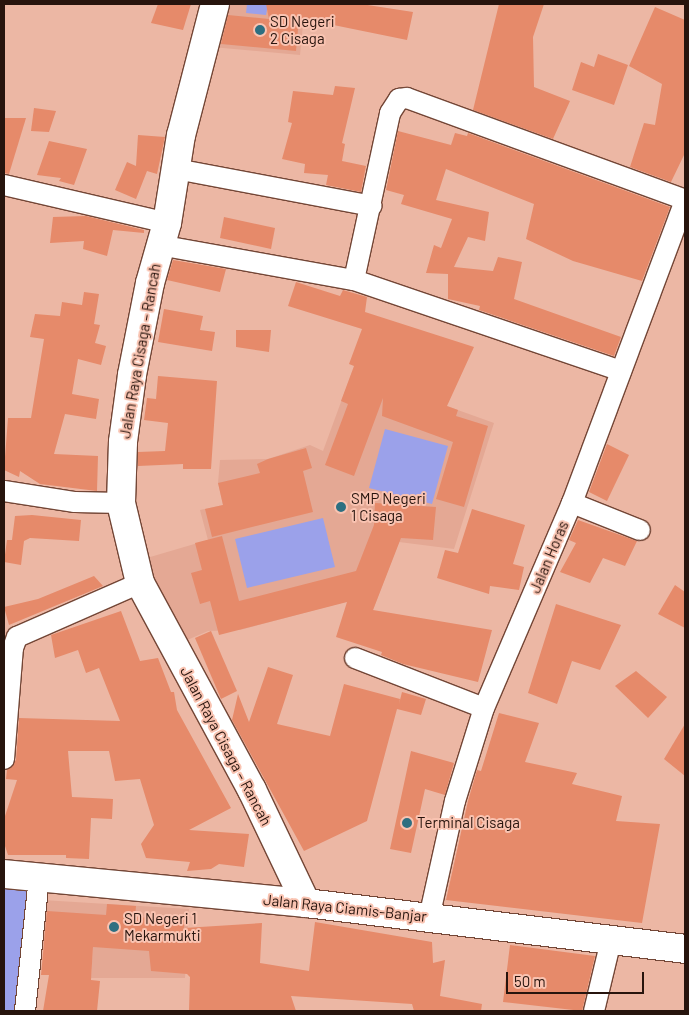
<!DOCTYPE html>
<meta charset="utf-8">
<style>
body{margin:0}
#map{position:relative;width:689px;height:1015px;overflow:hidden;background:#ecb7a4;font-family:Barlow,sans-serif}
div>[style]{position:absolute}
.built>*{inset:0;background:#e4a894}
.green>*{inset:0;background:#9ba1ea}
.building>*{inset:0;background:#e68a6a}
.roads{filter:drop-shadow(1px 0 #734636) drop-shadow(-1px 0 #734636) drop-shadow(0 1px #734636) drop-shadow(0 -1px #734636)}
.minor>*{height:20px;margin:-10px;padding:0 10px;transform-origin:10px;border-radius:10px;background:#fff}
.secondary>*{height:28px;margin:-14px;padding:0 14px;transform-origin:14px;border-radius:14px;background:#fff}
.trunk>*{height:28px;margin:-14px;padding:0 14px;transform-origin:14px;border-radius:14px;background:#fff}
.dots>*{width:14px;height:14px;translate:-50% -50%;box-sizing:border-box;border:2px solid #f9c3b1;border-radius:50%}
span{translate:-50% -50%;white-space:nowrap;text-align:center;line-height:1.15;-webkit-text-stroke:4px #f9c3b1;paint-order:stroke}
.poi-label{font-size:15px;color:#27140d}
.left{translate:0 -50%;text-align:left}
.street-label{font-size:15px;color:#27140d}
.frame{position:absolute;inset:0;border:5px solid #27140d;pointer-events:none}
.scale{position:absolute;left:506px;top:972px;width:138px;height:22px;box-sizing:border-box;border:2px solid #27140d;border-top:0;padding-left:6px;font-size:15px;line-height:18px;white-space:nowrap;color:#27140d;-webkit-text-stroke:4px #f9c3b1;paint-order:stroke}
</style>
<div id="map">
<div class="built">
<div style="clip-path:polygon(223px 4px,305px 4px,300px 55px,212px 47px)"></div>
<div style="clip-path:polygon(352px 372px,494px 423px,454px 549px,399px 542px,373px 610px,349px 601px,240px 630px,208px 631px,178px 644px,140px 560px,208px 540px,200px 510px,223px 505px,218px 483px,220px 460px,268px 459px,310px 445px,323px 451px)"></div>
<div style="clip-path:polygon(42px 900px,189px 909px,185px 978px,91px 978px,93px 948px,39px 944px)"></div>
</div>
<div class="green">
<div style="clip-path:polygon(247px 4px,268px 4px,266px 15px,246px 13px)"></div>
<div style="clip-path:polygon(385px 429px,448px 446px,432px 504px,369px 488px)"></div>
<div style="clip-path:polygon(323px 518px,335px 567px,247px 588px,235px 539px)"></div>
<div style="clip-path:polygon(4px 886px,34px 890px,19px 1011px,4px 1011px)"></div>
</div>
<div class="building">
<div style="clip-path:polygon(158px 4px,191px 4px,183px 30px,151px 23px)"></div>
<div style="clip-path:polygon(266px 4px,361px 4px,413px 12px,407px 40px,299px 18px,296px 51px,221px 44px,228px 15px,269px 19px)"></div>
<div style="clip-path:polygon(499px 4px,544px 4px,533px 37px,534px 87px,570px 101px,553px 139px,473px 110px)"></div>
<div style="clip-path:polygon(655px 7px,685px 20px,685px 153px,671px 182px,630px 167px,644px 123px,655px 125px,662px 84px,629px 66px)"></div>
<div style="clip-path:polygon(598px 54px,628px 65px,614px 105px,572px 90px,581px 62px,594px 67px)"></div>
<div style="clip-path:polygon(335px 86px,355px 88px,342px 143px,345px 144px,342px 161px,366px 166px,361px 192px,326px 185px,328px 175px,304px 173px,305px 164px,282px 159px,292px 123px,288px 122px,293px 91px,333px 95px)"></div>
<div style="clip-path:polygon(34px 108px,56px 111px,49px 132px,31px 131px)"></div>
<div style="clip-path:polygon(4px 118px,26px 118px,9px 174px,4px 173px)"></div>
<div style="clip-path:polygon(398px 131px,451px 145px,455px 133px,467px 136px,468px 133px,670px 207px,642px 281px,573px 261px,526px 239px,534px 204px,446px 169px,436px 200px,489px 212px,485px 241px,468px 237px,454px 267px,493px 271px,498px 257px,522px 262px,514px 299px,621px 337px,614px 356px,479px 310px,480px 306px,448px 299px,448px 274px,426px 273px,434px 245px,441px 248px,452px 219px,401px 204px,404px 195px,386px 190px)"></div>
<div style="clip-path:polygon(138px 135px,165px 137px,157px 174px,147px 171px,136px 199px,115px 190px,127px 162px,136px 166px)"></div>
<div style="clip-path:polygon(49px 141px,87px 149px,74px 185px,59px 181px,61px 178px,37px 175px)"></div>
<div style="clip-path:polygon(86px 216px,144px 230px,144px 233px,113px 230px,107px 256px,83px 249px,84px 241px,50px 243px,53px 217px)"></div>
<div style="clip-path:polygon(224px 217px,275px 228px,271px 249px,220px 238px)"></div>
<div style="clip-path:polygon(173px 260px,226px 269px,220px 292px,167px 280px)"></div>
<div style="clip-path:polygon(296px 282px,340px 296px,343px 290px,367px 297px,365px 312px,474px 347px,447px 406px,458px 410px,456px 416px,488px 426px,464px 507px,436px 499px,453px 442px,382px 416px,383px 398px,354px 476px,325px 465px,348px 404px,341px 401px,354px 366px,349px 364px,362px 329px,288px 306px)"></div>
<div style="clip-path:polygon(84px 292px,99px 294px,94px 324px,100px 325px,95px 343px,106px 346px,101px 365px,78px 359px,72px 394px,99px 399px,96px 419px,65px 414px,54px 454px,98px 456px,97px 491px,40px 484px,20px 471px,19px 477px,4px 470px,8px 418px,31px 418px,44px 339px,30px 337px,35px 314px,60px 316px,62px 302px,82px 305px)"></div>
<div style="clip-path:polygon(164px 309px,203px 316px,200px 330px,215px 332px,212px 351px,158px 342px)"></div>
<div style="clip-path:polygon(236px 330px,271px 330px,269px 352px,236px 347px)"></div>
<div style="clip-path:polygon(158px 376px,217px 381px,211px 469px,183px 469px,183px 464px,138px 466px,138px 452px,165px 451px,168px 423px,144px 420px,147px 398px,156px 399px)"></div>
<div style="clip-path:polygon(607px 444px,629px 455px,607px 501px,589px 492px)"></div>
<div style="clip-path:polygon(306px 448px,312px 468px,303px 471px,313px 512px,212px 537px,205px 509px,223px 505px,218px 483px,260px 473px,257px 464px,268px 459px)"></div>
<div style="clip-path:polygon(375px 503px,436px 507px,433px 540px,401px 538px,373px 610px,492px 630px,478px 682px,403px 664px,381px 655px,382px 652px,336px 637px,347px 602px,219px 635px,210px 601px,200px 604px,191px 573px,202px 570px,195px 543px,222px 536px,239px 601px,356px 571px,374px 525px)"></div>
<div style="clip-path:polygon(472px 509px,525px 525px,513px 564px,524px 567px,519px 590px,490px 586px,489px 594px,437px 578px,445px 550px,458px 553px)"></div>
<div style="clip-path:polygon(32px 515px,81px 520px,79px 541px,30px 538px,24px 541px,21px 565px,4px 562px,7px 540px,12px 540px,15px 516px)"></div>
<div style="clip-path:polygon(578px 520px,637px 541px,625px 566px,603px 558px,590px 583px,560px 572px,576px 543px,569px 540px)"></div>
<div style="clip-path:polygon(94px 576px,103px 586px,9px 625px,4px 607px,38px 599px)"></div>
<div style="clip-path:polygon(675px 585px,685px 592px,685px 628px,658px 614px)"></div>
<div style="clip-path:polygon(556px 604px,621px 625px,600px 670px,572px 661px,557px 704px,528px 693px)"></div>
<div style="clip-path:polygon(121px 611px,140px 661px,158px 658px,171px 692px,174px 692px,177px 710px,231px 808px,189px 830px,249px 834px,244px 867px,219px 864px,211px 869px,187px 871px,190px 862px,146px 858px,141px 844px,154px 825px,140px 779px,115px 781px,109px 751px,68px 751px,72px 797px,113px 799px,112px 819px,91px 818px,89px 859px,66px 858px,66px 855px,8px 855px,4px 843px,4px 819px,17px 780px,6px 779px,7px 770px,16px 760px,19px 718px,120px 721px,99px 668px,86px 673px,78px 650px,55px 658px,51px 635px)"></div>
<div style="clip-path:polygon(211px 631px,237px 691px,221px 699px,195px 638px)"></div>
<div style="clip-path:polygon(268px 667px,293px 675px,277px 724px,330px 736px,344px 684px,400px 699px,399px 704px,402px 692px,426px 699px,421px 715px,397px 709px,367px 821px,304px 851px,232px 720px,238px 694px,249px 722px)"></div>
<div style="clip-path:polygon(636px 671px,667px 697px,648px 718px,615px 686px)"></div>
<div style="clip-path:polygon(499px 713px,539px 723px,525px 762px,577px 773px,572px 784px,622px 796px,616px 821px,660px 824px,642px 923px,446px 900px,468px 801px,477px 770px,481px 771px)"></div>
<div style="clip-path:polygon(685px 724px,685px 776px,664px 759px)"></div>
<div style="clip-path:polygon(411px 751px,454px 763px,445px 795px,425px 789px,411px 853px,390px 849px)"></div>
<div style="clip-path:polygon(107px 904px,136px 906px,135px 917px,185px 920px,184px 928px,262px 923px,260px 963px,309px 971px,315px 922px,432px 942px,433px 963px,445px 960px,440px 996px,482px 1004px,481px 1011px,414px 1011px,412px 1004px,291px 996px,296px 1011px,189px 1011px,190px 977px,187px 974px,151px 971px,149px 951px,93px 947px,91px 980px,100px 981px,97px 1011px,43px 1011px,49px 975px,41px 975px,47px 911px,106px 915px)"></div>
<div style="clip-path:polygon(510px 945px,595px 956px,582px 1011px,503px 1002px)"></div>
</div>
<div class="roads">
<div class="minor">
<div style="left:176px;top:169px;width:199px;rotate:10.7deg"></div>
<div style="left:4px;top:185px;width:167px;rotate:13.1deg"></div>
<div style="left:159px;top:245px;width:198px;rotate:10.2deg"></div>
<div style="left:354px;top:280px;width:282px;rotate:18.8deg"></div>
<div style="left:354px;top:280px;width:171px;rotate:-77.8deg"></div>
<div style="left:390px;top:113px;width:17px;rotate:-57deg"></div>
<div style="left:399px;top:99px;width:8px;rotate:-7deg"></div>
<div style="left:407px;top:98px;width:296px;rotate:20.1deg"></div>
<div style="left:4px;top:491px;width:72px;rotate:8.8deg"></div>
<div style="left:75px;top:502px;width:46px;rotate:1.2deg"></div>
<div style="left:572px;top:503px;width:73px;rotate:21.7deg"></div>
<div style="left:355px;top:658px;width:138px;rotate:21.2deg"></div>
<div style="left:4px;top:759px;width:111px;rotate:-85.4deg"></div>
<div style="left:13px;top:648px;width:12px;rotate:-70deg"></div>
<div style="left:17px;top:637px;width:134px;rotate:-23.7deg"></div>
<div style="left:429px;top:918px;width:120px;rotate:-77.5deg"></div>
<div style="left:455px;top:801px;width:97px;rotate:-72.7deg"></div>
<div style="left:484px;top:708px;width:223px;rotate:-66.8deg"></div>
<div style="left:572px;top:503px;width:323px;rotate:-69.5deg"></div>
<div style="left:25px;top:1011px;width:135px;rotate:-84deg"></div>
<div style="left:594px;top:1011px;width:73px;rotate:-76.5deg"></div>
</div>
<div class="secondary">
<div style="left:215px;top:4px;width:135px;rotate:104.5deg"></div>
<div style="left:181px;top:135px;width:89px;rotate:99deg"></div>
<div style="left:167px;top:223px;width:62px;rotate:105.8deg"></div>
<div style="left:150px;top:283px;width:94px;rotate:101.1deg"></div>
<div style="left:132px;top:375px;width:68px;rotate:97.7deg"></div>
<div style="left:123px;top:442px;width:61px;rotate:91.9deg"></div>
<div style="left:121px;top:503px;width:82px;rotate:76.6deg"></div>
<div style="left:140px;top:583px;width:235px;rotate:61.6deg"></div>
<div style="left:252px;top:790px;width:125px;rotate:64.5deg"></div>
</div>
<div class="trunk">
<div style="left:4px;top:874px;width:303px;rotate:5.5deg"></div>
<div style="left:306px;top:903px;width:382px;rotate:6.9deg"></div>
</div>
</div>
<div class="dots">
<div style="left:260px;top:30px;background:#2d6f81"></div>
<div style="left:341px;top:507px;background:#2d6f81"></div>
<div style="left:407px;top:823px;background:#2d6f81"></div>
<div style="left:114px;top:927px;background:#2d6f81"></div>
</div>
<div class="poi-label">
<span class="left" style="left:270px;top:30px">SD Negeri<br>2 Cisaga</span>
<span class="left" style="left:351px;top:507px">SMP Negeri<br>1 Cisaga</span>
<span class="left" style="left:417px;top:823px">Terminal Cisaga</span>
<span class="left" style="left:124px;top:927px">SD Negeri 1<br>Mekarmukti</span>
</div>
<div class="street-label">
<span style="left:140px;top:351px;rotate:-80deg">Jalan Raya Cisaga – Rancah</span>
<span style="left:549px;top:557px;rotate:-67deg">Jalan Horas</span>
<span style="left:226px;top:746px;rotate:62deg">Jalan Raya Cisaga – Rancah</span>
<span style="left:345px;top:908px;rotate:6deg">Jalan Raya Ciamis-Banjar</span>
</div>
<div class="frame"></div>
<div class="scale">50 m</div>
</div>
